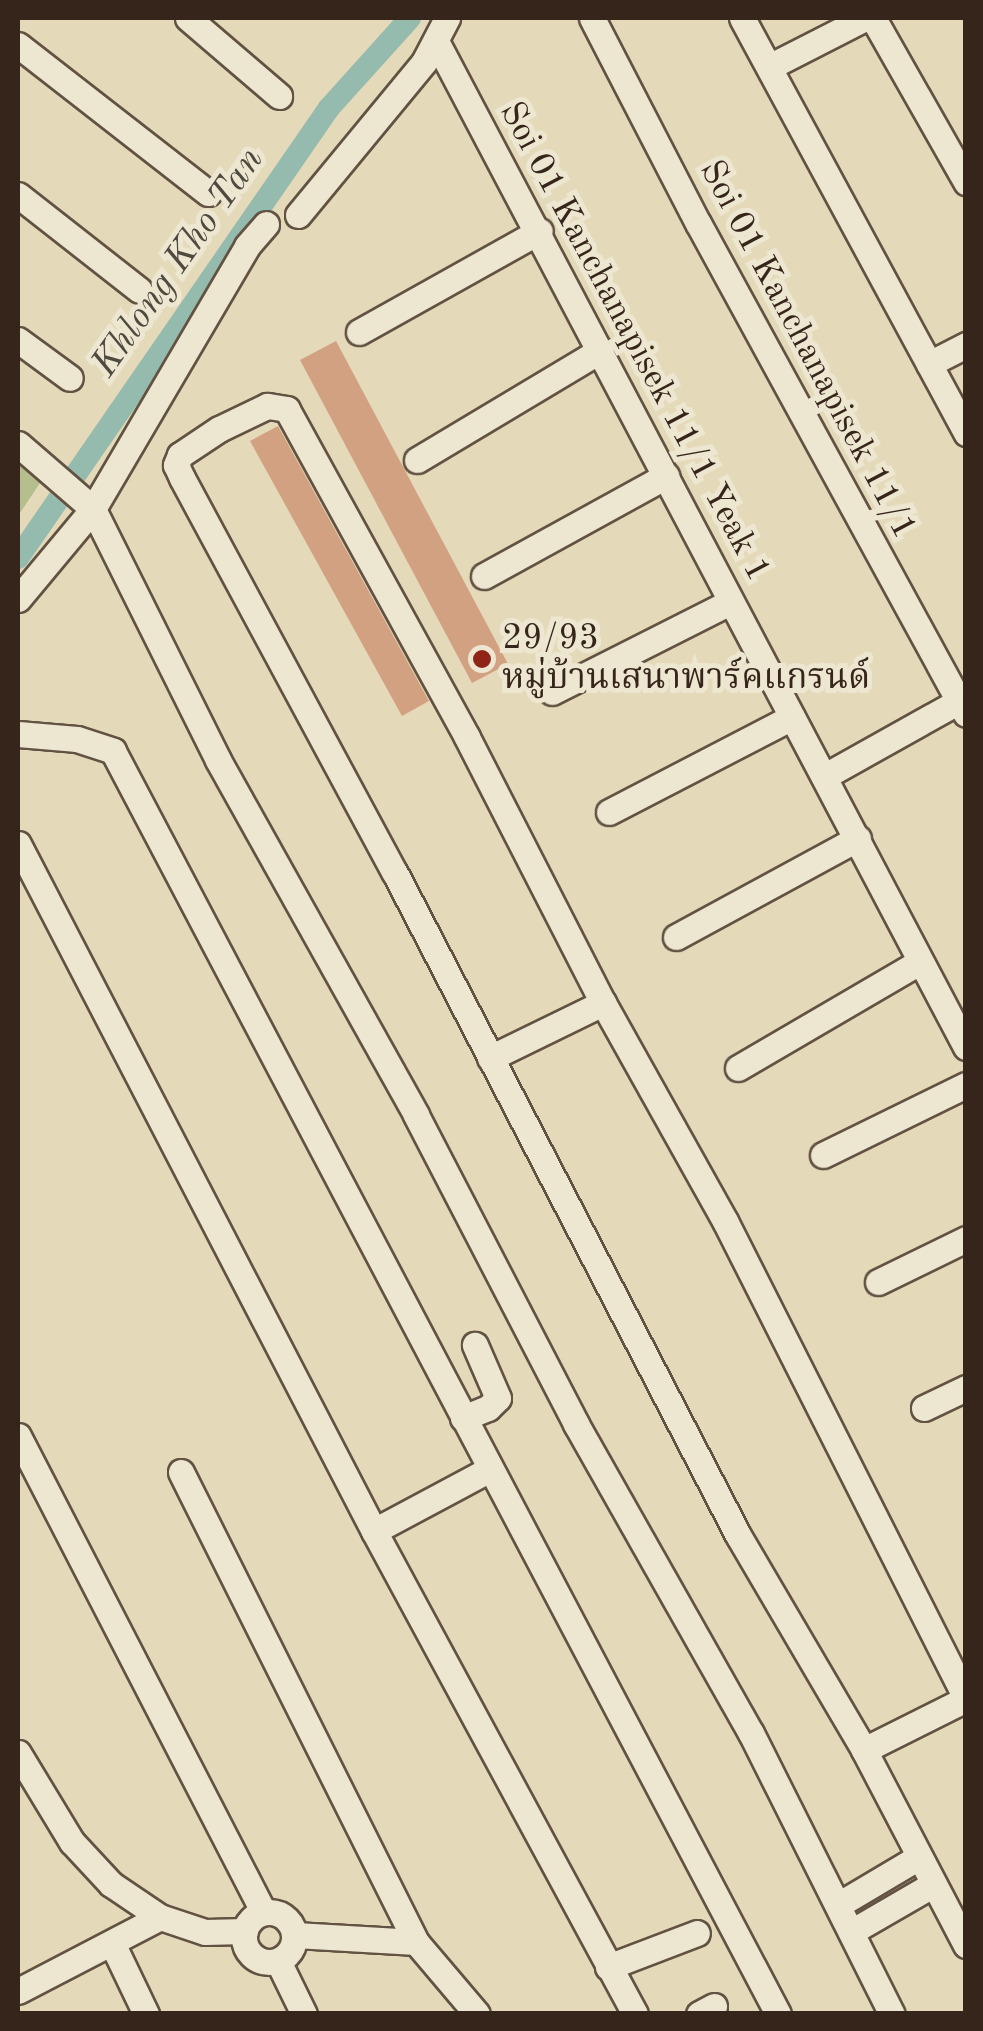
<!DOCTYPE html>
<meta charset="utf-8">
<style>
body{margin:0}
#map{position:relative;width:983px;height:2031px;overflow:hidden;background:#e4d9b8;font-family:"Old Standard TT","Noto Serif Thai",serif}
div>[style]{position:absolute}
.green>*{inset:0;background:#b7be8d}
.canal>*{height:22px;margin:-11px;padding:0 11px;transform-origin:11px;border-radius:11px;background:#95baae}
.building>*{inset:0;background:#d2a181}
.roads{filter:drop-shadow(2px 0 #625242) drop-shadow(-2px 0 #625242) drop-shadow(0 2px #625242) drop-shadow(0 -2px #625242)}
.minor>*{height:25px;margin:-12.5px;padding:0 12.5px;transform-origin:12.5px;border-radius:12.5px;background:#ede6d1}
.minor>.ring{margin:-12.5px;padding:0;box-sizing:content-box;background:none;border:25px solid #ede6d1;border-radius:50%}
.dots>*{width:28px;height:28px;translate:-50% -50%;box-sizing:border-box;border:5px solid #ede6d1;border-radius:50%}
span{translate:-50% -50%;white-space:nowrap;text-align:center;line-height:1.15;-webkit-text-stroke:10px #ede6d1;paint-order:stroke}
.street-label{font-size:35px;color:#36251a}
.poi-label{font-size:35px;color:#36251a}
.left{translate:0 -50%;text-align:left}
.water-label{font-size:38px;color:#4e4a3f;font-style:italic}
.frame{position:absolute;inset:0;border:20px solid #36251a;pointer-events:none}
</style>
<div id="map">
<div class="green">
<div style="clip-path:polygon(18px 458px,44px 477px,18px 516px)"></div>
</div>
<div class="canal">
<div style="left:18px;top:558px;width:547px;rotate:-55.35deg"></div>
<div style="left:329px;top:108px;width:121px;rotate:-48deg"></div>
</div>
<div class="building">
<div style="clip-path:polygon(336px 341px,508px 664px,472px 683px,300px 360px)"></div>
<div style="clip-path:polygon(278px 426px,429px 701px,402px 716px,250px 441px)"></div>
</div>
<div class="roads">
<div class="minor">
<div style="left:188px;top:18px;width:120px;rotate:40.6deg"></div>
<div style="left:592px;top:18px;width:231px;rotate:62.7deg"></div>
<div style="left:698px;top:223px;width:559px;rotate:61.37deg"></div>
<div style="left:742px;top:18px;width:472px;rotate:61.6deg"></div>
<div style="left:873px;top:18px;width:189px;rotate:60.4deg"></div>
<div style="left:436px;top:41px;width:1137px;rotate:62.22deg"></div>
<div style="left:18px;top:45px;width:241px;rotate:37.9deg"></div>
<div style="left:769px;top:67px;width:108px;rotate:-27deg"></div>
<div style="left:18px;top:195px;width:154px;rotate:38.1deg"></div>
<div style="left:298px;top:215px;width:198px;rotate:-50.5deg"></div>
<div style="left:424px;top:62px;width:50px;rotate:-62.4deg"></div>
<div style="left:359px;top:332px;width:207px;rotate:-29.2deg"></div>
<div style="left:18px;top:340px;width:64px;rotate:36.2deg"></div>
<div style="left:929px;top:364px;width:42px;rotate:-27.2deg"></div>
<div style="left:18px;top:444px;width:99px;rotate:40.9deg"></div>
<div style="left:93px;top:509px;width:280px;rotate:63.5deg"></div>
<div style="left:218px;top:760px;width:406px;rotate:60.8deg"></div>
<div style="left:416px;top:1115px;width:348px;rotate:62.6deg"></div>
<div style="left:576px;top:1424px;width:355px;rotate:60.5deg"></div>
<div style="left:751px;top:1733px;width:314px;rotate:63.4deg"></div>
<div style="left:417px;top:460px;width:214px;rotate:-30.9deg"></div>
<div style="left:484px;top:576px;width:208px;rotate:-28.8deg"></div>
<div style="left:18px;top:599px;width:117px;rotate:-50.2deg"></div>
<div style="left:93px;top:509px;width:305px;rotate:-59.6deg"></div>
<div style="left:247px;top:246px;width:29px;rotate:-49deg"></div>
<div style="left:552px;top:692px;width:199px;rotate:-26.8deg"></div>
<div style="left:18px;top:734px;width:59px;rotate:4.8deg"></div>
<div style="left:77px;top:739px;width:38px;rotate:18deg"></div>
<div style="left:113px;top:751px;width:1427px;rotate:62.23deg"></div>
<div style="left:825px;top:776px;width:154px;rotate:-29.2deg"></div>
<div style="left:609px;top:812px;width:206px;rotate:-27.4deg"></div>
<div style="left:18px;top:844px;width:774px;rotate:62.61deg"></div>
<div style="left:374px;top:1531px;width:549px;rotate:61.61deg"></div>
<div style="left:676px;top:937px;width:207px;rotate:-28.5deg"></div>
<div style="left:490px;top:1058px;width:126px;rotate:-26deg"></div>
<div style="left:738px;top:1068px;width:208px;rotate:-30.3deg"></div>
<div style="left:823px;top:1155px;width:159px;rotate:-26.1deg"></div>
<div style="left:878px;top:1282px;width:98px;rotate:-26deg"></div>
<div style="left:924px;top:1408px;width:47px;rotate:-25.5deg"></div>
<div style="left:463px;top:1418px;width:27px;rotate:-22deg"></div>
<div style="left:488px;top:1408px;width:14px;rotate:-45deg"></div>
<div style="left:498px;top:1398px;width:58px;rotate:-113.5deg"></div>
<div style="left:18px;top:1436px;width:534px;rotate:62.72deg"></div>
<div style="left:181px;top:1472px;width:525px;rotate:63.43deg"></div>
<div style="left:416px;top:1942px;width:94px;rotate:49.7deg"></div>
<div style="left:374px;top:1531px;width:132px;rotate:-28.1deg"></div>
<div style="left:966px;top:1698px;width:534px;rotate:-116.8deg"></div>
<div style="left:725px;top:1221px;width:250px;rotate:-119.2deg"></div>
<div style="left:603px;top:1003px;width:299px;rotate:-117.1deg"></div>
<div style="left:467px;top:737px;width:374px;rotate:-118.8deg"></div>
<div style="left:287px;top:409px;width:20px;rotate:-171deg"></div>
<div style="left:267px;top:406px;width:53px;rotate:154.4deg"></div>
<div style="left:219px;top:429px;width:47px;rotate:146.3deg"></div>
<div style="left:180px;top:455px;width:11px;rotate:112deg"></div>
<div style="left:176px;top:465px;width:14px;rotate:65deg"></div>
<div style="left:182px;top:478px;width:449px;rotate:61.7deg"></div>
<div style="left:395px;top:873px;width:746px;rotate:62.61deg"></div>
<div style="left:738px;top:1535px;width:249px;rotate:59.6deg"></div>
<div style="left:864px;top:1750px;width:220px;rotate:62.4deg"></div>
<div style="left:864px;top:1750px;width:114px;rotate:-26.6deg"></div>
<div style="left:18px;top:1753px;width:104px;rotate:58.8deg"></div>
<div style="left:72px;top:1842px;width:57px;rotate:47.1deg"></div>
<div style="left:111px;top:1884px;width:59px;rotate:34deg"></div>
<div style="left:160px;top:1917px;width:47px;rotate:18.4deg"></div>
<div style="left:205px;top:1932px;width:40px;rotate:-1.4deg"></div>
<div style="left:838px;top:1905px;width:94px;rotate:-30.7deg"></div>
<div class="ring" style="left:244px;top:1912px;width:25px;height:25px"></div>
<div style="left:851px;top:1932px;width:94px;rotate:-30.1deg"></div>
<div style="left:295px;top:1935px;width:121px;rotate:3.3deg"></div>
<div style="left:112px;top:1943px;width:79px;rotate:64.4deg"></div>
<div style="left:278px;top:1961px;width:59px;rotate:63.9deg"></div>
<div style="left:608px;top:1967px;width:95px;rotate:-20.9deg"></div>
<div style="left:18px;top:1991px;width:160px;rotate:-27.5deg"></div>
<div style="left:699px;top:2014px;width:17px;rotate:-28deg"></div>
</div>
</div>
<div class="dots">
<div style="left:482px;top:659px;background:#8f2418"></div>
</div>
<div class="street-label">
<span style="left:634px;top:342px;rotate:62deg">Soi 01 Kanchanapisek 11/1 Yeak 1</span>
<span style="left:807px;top:350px;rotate:62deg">Soi 01 Kanchanapisek 11/1</span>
</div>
<div class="poi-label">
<span class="left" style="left:502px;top:659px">29/93<br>หมู่บ้านเสนาพาร์คแกรนด์</span>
</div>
<div class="water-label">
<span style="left:179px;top:263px;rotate:-55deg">Khlong Kho Tan</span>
</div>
<div class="frame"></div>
</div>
